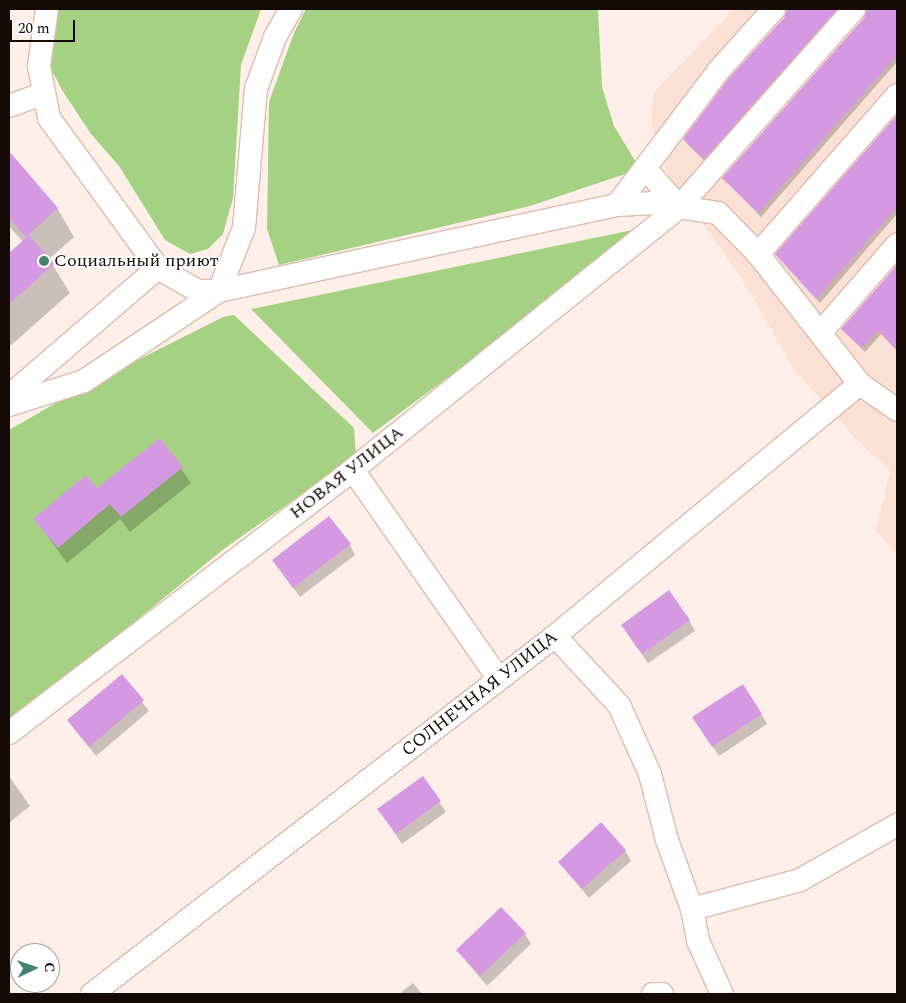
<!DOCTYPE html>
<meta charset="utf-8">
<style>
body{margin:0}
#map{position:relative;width:906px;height:1003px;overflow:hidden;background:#feefe9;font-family:Spectral,serif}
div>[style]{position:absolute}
.built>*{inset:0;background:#fbe0d6}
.green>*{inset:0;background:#a4d282}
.shadow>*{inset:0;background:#0003}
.building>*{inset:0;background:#d599e3}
.roads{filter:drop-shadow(1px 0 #debbae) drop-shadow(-1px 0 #debbae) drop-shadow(0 1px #debbae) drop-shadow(0 -1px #debbae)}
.minor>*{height:22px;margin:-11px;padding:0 11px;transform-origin:11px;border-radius:11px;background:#fff}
.dots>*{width:14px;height:14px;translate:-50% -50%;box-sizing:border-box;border:2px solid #fff;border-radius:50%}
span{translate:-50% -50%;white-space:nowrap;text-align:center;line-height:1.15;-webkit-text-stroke:4px #fff;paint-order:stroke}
.poi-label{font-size:18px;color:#160a06}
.left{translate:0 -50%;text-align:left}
.street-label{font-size:18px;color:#160a06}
.frame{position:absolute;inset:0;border:10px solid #160a06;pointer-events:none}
.north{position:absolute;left:10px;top:943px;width:50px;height:50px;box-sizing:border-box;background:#fff;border:1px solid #a29d9b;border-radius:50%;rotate:87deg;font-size:14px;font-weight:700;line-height:20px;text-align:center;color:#160a06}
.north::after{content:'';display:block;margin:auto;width:18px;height:22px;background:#428372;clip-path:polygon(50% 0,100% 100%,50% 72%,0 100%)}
.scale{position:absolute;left:10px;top:20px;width:65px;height:22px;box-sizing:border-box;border:2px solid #160a06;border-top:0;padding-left:6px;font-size:15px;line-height:18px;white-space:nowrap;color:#160a06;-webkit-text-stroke:4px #fff;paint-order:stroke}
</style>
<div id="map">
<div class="built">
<div style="clip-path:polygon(734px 9px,897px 9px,897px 554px,876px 531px,890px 471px,857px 440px,795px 371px,745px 284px,666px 171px,651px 123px,654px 92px)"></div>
</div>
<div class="green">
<div style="clip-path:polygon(54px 9px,261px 9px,241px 65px,233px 198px,223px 234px,208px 249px,190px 254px,165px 240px,119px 166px,91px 134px,62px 90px,47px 61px)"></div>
<div style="clip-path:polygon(306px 9px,598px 9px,602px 87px,614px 126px,640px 169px,530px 206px,279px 265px,267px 229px,269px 102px,294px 33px)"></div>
<div style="clip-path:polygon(652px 226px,373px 433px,251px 309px)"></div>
<div style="clip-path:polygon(234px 315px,354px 428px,356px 456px,225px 548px,9px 724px,9px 430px,82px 388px,223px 317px)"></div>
</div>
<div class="shadow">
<div style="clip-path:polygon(843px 9px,707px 163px,687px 144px,685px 139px,785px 18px,789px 9px)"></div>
<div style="clip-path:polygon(867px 9px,897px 9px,897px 62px,761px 217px,724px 178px,865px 18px)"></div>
<div style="clip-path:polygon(897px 117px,897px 214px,820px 303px,777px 255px)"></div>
<div style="clip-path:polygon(9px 153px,57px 208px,74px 237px,49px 259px,70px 293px,9px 347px,9px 255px,23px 242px,9px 226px)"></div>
<div style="clip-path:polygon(897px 267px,897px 351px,881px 334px,865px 352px,842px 329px)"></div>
<div style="clip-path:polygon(160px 440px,191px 483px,130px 532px,120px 519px,67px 563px,35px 519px,97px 490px)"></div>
<div style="clip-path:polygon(350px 545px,355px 555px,300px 597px,274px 561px)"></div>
<div style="clip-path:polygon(689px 620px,695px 631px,648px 663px,628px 635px)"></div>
<div style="clip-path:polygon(122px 676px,149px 711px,96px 756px,68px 721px)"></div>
<div style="clip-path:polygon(761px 714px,767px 724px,719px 756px,700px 728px)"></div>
<div style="clip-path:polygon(9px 776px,30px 806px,9px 823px)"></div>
<div style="clip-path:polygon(423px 778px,446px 812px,402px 844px,379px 810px)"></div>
<div style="clip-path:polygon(625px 850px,631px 861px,589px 898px,559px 862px)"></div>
<div style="clip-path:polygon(525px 934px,531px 944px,487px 986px,457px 950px)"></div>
<div style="clip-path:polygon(413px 983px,422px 994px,399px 994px)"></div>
</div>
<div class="building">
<div style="clip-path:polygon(787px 9px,837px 9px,704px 159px,683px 139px,729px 78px,784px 18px)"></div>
<div style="clip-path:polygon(867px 9px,897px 9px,897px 55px,758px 213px,722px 178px,864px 18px)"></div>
<div style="clip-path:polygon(897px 115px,897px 207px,816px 299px,775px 254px)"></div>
<div style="clip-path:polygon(9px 151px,58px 208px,26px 237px,9px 218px)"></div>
<div style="clip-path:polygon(29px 235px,54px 264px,9px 304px,9px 253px)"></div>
<div style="clip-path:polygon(897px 265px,897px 350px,878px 330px,862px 348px,841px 329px)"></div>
<div style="clip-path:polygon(160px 438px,183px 467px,121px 517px,110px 504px,58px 548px,33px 519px,86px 475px,97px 488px)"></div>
<div style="clip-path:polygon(329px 516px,351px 544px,293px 588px,272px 560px)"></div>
<div style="clip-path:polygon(669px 590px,690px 620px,642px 654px,621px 625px)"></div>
<div style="clip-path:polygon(122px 674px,144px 700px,89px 747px,67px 720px)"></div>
<div style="clip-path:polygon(743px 684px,762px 714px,712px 747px,692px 717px)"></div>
<div style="clip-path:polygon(423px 776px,441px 801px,396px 834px,377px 809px)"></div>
<div style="clip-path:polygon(601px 822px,626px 850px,582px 889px,558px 862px)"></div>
<div style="clip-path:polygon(501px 907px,526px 933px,480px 976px,456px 950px)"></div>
</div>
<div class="roads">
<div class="minor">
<div style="left:47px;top:9px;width:58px;rotate:98deg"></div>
<div style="left:39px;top:66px;width:53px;rotate:79.1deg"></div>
<div style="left:49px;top:118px;width:185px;rotate:54deg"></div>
<div style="left:158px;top:268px;width:46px;rotate:29.9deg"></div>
<div style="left:198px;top:291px;width:21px"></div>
<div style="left:219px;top:291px;width:68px;rotate:-68.4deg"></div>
<div style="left:244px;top:228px;width:140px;rotate:-85.1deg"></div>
<div style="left:256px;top:89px;width:55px;rotate:-69.9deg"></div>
<div style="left:275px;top:37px;width:32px;rotate:-60deg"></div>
<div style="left:9px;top:106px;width:37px;rotate:-20deg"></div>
<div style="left:645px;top:168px;width:52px;rotate:48.9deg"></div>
<div style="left:617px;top:205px;width:169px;rotate:-52.9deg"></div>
<div style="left:719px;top:70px;width:82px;rotate:-48deg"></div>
<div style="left:758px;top:254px;width:211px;rotate:-48.8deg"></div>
<div style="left:821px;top:332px;width:116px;rotate:-48.9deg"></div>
<div style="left:9px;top:396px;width:196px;rotate:-40.7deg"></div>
<div style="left:9px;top:405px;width:79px;rotate:-17.7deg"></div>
<div style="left:84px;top:381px;width:162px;rotate:-33.7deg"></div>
<div style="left:219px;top:291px;width:407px;rotate:-12.2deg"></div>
<div style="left:617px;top:205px;width:35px;rotate:-3deg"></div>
<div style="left:652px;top:203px;width:67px;rotate:8.6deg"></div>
<div style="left:718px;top:213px;width:57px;rotate:45.7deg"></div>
<div style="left:758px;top:254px;width:165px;rotate:51.9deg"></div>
<div style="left:860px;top:384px;width:45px;rotate:35.1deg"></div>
<div style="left:353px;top:470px;width:255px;rotate:55.1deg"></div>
<div style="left:555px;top:636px;width:94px;rotate:47.2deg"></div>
<div style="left:619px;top:705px;width:76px;rotate:65.8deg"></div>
<div style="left:650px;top:774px;width:68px;rotate:75.6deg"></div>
<div style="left:667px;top:840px;width:73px;rotate:70.1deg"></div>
<div style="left:692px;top:909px;width:33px;rotate:79deg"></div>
<div style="left:698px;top:941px;width:58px;rotate:65.6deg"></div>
<div style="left:9px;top:733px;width:423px;rotate:-37.4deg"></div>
<div style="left:345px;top:476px;width:429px;rotate:-38.8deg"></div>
<div style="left:679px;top:207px;width:264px;rotate:-48.5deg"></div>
<div style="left:692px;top:909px;width:112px;rotate:-15deg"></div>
<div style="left:800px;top:880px;width:112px;rotate:-29.6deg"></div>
<div style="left:92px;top:994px;width:585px;rotate:-37.71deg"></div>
<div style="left:555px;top:636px;width:396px;rotate:-39.6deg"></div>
<div style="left:653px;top:994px;width:9px"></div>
</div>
</div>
<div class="dots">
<div style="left:44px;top:261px;background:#428372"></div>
</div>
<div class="poi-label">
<span class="left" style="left:54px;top:261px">Социальный приют</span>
</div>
<div class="street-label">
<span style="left:347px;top:473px;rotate:-38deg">НОВАЯ УЛИЦА</span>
<span style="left:480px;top:694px;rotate:-38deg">СОЛНЕЧНАЯ УЛИЦА</span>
</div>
<div class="frame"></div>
<div class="north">С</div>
<div class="scale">20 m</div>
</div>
